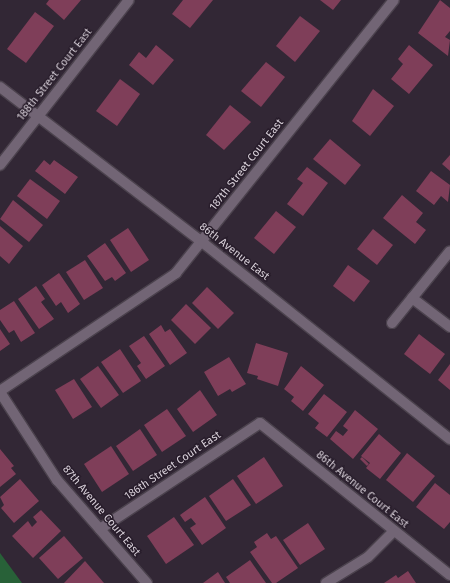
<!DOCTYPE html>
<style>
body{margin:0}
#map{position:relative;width:450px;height:583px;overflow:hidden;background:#322735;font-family:"Fira Sans",sans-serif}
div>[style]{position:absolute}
.green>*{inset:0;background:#286138}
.building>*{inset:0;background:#7f3e59}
.roads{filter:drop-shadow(1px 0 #4b424d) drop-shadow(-1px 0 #4b424d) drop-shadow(0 1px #4b424d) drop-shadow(0 -1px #4b424d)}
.street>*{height:10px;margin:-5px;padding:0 5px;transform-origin:5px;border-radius:5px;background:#726575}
.secondary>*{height:10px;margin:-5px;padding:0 5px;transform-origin:5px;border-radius:5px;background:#726575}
span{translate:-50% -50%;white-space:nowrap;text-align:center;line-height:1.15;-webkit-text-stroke:3px #281d2b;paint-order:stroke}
.street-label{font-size:11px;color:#d8d0d9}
</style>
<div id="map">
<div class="green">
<div style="clip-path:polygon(0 553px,22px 583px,0 583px)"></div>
</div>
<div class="building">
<div style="clip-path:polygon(49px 0,81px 0,64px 20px,46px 4px)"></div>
<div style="clip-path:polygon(183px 0,213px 0,190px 28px,172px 14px)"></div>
<div style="clip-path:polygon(320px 0,341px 0,333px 10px)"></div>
<div style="clip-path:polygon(440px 0,450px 8px,450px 31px,445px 37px,450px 40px,448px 56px,418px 33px)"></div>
<div style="clip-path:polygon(35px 12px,54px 26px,26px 63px,7px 49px)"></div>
<div style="clip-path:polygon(300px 16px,320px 31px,295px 62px,276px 46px)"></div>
<div style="clip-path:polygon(156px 45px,174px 60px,153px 85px,129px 65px,139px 52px,146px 58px)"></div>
<div style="clip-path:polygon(409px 45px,433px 65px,409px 94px,391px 79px,403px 64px,398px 59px)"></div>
<div style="clip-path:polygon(266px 62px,285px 77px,261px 107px,241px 91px)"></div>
<div style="clip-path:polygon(120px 79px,140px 94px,117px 126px,96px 111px)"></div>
<div style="clip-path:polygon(373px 89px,394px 106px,370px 136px,352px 121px)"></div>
<div style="clip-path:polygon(230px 105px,251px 122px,224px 150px,206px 135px)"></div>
<div style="clip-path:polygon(330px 139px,361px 165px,345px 185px,313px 159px)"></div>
<div style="clip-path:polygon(450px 155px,450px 171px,442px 164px)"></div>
<div style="clip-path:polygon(44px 160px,50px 165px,54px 160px,78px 177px,65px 194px,35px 171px)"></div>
<div style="clip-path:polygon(307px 167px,328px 183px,303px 216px,287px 204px,303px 183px,297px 179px)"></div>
<div style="clip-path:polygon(431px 171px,450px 185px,448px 202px,441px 196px,434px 205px,416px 191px)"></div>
<div style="clip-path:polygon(30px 179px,60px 201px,47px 219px,17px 196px)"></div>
<div style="clip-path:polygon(402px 195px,423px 213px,416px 222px,426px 230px,415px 244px,383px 218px)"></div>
<div style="clip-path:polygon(13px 200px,43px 225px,29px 242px,0 219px)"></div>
<div style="clip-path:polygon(276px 211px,296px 227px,274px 254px,254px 238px)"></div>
<div style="clip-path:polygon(0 226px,23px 246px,9px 264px,0 256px)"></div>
<div style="clip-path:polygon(128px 228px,149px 260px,131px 272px,110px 240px)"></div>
<div style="clip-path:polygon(373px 229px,393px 245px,377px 265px,357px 249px)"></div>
<div style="clip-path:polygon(105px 243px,126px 273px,115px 281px,112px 277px,105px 281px,87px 256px)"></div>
<div style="clip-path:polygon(85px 260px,103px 288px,84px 300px,66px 272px)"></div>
<div style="clip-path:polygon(348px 265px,370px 281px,354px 302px,333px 286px)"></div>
<div style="clip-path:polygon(59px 273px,80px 304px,68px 313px,61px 302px,56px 306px,42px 285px)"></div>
<div style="clip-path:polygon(36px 286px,45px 299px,41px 302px,54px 319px,39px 329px,18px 299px)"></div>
<div style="clip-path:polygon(207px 287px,234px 313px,218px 329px,192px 303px)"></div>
<div style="clip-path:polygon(14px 301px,35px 333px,21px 342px,14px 330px,9px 333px,0 320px,0 310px)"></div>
<div style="clip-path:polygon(186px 304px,211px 328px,195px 344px,171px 320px)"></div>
<div style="clip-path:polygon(161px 325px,165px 332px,170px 329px,187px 353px,170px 365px,149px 334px)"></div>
<div style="clip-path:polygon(0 329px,10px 344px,0 351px)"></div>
<div style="clip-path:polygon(419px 334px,445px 354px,430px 374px,404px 354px)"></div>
<div style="clip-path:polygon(144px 336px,165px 366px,146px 379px,137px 366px,141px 363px,129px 346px)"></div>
<div style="clip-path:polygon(256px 343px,288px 353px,278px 386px,257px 379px,258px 376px,247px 373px)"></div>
<div style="clip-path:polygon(120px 349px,141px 381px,123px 393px,101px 362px)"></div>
<div style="clip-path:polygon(229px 357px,246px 384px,232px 392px,230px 389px,218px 396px,204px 372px)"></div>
<div style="clip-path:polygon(450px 364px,450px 390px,438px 380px)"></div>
<div style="clip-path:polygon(98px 366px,119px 395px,101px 408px,80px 379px)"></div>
<div style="clip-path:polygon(301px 366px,324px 385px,303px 411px,291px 401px,294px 397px,284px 389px)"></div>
<div style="clip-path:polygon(74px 379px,92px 407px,73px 419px,55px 390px)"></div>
<div style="clip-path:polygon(200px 390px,217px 415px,193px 432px,177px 409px)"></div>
<div style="clip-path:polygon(324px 394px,347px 412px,327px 437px,315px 428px,319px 423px,308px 414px)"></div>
<div style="clip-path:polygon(167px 409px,186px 436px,162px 452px,144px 425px)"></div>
<div style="clip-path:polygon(355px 410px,378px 429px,353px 459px,330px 439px,336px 431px,343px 436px,348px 430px,343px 426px)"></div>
<div style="clip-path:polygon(140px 429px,157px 455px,133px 471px,116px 446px)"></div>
<div style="clip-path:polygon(379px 434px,401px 453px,380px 479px,366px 468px,370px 463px,361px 456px)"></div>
<div style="clip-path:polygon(111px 446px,129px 474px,102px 492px,84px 464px)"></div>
<div style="clip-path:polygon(0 449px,14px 466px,11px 468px,16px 474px,0 487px)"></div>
<div style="clip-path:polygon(407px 453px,435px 476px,413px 502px,386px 480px)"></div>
<div style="clip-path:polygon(264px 457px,283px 486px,256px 504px,237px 476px)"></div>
<div style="clip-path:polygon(362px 457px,369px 464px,367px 466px,360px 459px)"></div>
<div style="clip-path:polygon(20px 479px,39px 501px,14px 523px,1px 508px,4px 505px,0 497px)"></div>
<div style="clip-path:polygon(233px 479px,251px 505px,226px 521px,209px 496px)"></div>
<div style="clip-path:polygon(435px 483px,450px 495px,450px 522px,444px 529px,416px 507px)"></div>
<div style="clip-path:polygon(205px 497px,226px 528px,202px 545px,190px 528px,196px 524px,191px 518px,185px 522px,180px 515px)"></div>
<div style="clip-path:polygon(41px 510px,61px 531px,33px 558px,12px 536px,28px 521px,32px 527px,37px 522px,33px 517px)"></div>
<div style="clip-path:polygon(174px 517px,194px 545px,166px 564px,147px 536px)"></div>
<div style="clip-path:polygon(308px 523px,325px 549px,300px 565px,283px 540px)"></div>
<div style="clip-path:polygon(267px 533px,271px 539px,276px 536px,298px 568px,276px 583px,272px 583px,250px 552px,257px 547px,254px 542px)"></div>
<div style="clip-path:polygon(64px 536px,83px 558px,58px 579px,39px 558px)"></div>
<div style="clip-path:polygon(250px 560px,266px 583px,230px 583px,226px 577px)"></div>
<div style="clip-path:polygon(85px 561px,104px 583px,64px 583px)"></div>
<div style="clip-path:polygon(408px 571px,416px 583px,384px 583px,396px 575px,398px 578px)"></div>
<div style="clip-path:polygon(218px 572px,225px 583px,203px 583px)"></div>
</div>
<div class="roads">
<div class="street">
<div style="left:0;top:165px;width:209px;rotate:-52deg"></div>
<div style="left:412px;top:298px;width:48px;rotate:37.3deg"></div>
<div style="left:392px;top:323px;width:92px;rotate:-51.1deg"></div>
<div style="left:0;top:391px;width:212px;rotate:-33.8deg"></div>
<div style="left:176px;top:273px;width:349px;rotate:-51.4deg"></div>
<div style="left:0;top:392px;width:105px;rotate:57.1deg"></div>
<div style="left:57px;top:480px;width:137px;rotate:48.9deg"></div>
<div style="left:100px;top:529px;width:192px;rotate:-33.5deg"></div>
<div style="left:260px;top:423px;width:243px;rotate:38.7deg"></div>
<div style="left:326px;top:583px;width:49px;rotate:-31.8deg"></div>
<div style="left:368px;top:557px;width:37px;rotate:-45deg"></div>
</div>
<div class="secondary">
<div style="left:0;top:87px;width:255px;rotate:37.5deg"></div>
<div style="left:202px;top:242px;width:317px;rotate:38.5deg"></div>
</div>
</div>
<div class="street-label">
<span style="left:55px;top:75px;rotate:-52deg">188th Street Court East</span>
<span style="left:247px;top:165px;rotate:-52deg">187th Street Court East</span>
<span style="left:234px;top:252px;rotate:38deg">86th Avenue East</span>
<span style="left:173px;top:466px;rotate:-34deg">186th Street Court East</span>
<span style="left:362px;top:490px;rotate:39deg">86th Avenue Court East</span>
<span style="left:101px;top:511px;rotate:50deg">87th Avenue Court East</span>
</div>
</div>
